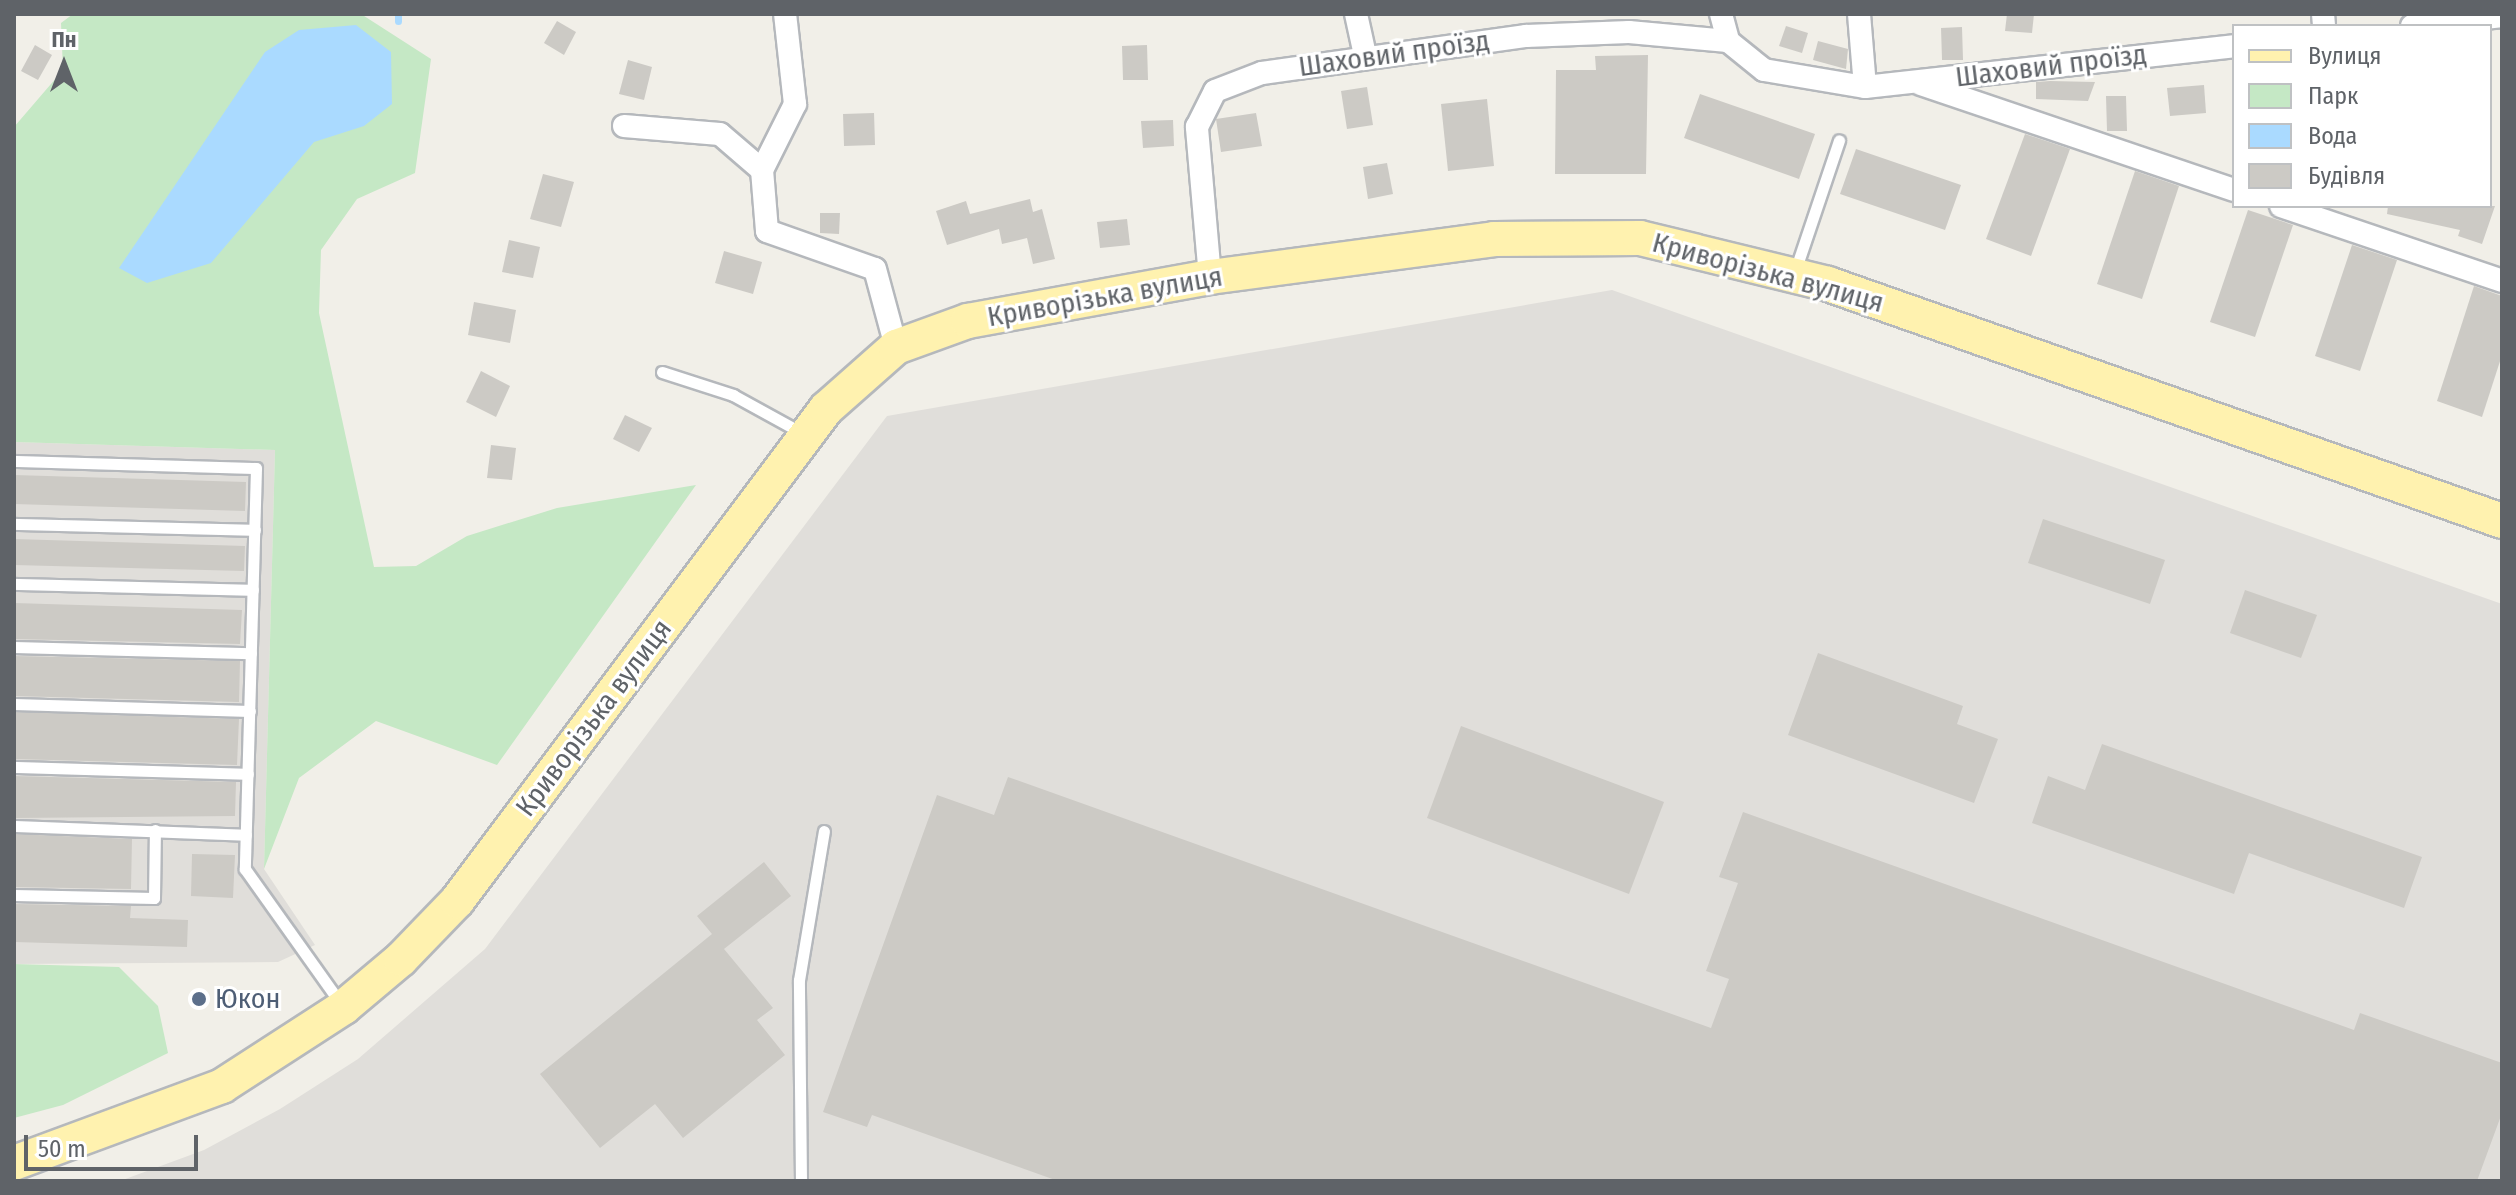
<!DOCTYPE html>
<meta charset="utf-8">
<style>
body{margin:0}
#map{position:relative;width:2516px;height:1195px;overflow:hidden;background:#f1efe8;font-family:"Fira Sans Condensed",sans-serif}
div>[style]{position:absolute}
.industrial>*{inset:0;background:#e0deda}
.green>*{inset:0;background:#c5e8c5}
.water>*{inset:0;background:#aadaff}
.stream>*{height:7px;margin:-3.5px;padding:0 3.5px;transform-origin:3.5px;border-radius:3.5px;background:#aadaff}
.building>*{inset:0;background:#cccac5}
.roads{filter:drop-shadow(2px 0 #b5b8bc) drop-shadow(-2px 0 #b5b8bc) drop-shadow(0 2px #b5b8bc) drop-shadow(0 -2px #b5b8bc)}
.lane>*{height:11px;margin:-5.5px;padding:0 5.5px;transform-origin:5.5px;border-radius:5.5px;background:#fff}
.street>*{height:22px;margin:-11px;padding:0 11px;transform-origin:11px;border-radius:11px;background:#fff}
.primary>*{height:34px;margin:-17px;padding:0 17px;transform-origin:17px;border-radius:17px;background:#fff2af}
.dots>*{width:22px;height:22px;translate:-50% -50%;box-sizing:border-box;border:4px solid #fff;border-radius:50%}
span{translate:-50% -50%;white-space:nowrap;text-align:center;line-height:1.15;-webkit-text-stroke:6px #fff;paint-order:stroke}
.street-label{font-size:28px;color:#5f6368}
.service-label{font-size:28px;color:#4e5e75}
.left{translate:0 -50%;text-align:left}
.frame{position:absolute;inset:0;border:16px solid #5f6368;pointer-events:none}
.legend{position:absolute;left:2232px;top:24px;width:260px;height:184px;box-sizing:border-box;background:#fff;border:2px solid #bfc1c3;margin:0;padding:10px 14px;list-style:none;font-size:24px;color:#5f6368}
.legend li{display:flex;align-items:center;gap:16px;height:40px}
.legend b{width:40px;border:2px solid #bfc1c3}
.north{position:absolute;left:24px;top:24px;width:80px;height:80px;-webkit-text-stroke:6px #fff;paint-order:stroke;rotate:0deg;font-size:22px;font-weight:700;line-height:32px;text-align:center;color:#5f6368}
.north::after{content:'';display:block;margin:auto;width:28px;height:36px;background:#5f6368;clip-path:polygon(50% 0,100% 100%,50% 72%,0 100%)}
.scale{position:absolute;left:24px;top:1135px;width:174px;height:36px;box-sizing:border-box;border:4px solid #5f6368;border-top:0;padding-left:10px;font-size:24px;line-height:28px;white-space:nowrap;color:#5f6368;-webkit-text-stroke:6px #fff;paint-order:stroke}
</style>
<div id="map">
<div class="industrial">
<div style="clip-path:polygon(1612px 290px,2502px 604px,2502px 1181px,120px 1181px,204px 1150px,280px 1109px,358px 1059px,485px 949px,887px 416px)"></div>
<div style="clip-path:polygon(14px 442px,275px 450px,264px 869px,315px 945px,278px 962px,14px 964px)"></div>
</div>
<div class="green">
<div style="clip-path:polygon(73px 14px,361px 14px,431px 59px,415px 173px,357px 199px,321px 250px,319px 313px,374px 567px,416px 566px,467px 536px,557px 508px,696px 485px,497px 765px,376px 721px,299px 778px,264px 869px,275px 450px,14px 442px,14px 127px,63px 70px,61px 23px)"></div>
<div style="clip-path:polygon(14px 964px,119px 967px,158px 1006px,168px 1053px,63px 1105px,14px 1118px)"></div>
</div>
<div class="water">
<div style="clip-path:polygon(356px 25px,391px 52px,392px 104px,364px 126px,314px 142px,211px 263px,147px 283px,119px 268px,265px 52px,299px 30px)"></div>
</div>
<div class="stream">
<div style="left:398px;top:14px;width:7px;rotate:90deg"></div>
</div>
<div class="building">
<div style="clip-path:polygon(2007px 14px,2034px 14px,2032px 33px,2005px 31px)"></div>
<div style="clip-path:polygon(557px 21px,576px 32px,564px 55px,544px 43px)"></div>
<div style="clip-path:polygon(1786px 26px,1808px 33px,1802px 53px,1779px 46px)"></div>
<div style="clip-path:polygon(1962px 27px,1963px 60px,1942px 60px,1941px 28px)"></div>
<div style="clip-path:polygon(1818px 41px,1848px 49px,1846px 69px,1813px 60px)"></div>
<div style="clip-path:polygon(35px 45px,52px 55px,38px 80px,21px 71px)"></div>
<div style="clip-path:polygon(1147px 45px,1148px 80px,1123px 80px,1122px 46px)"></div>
<div style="clip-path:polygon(1648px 55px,1646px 174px,1555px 174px,1556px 70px,1596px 70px,1595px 56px)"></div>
<div style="clip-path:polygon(628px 60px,652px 67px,644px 100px,619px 94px)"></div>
<div style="clip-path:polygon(2036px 82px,2050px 81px,2095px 82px,2088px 101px,2036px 99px)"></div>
<div style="clip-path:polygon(2204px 85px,2206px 113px,2170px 116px,2167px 88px)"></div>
<div style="clip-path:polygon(1367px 87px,1373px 125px,1347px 129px,1341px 91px)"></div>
<div style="clip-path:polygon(1700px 94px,1815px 134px,1799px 179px,1684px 138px)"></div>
<div style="clip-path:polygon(2106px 96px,2126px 96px,2127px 131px,2107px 131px)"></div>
<div style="clip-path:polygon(1487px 99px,1494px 166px,1448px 171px,1441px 104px)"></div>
<div style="clip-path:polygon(874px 113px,875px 145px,844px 146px,843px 114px)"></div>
<div style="clip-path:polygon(1256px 113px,1262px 146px,1221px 152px,1216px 119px)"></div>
<div style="clip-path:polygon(1173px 120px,1174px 146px,1143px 148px,1141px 121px)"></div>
<div style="clip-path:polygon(2025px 134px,2070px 149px,2031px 256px,1986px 239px)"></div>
<div style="clip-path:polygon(1856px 149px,1961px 185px,1945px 230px,1840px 194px)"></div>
<div style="clip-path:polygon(1387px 163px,1393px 194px,1368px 199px,1363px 167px)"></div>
<div style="clip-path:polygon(2135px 171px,2179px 186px,2142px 299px,2097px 284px)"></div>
<div style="clip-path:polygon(543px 174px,574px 182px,561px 227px,530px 219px)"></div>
<div style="clip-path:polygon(1030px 199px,1033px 212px,1042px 209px,1055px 259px,1033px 264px,1027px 238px,1002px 244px,999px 229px,947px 245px,936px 211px,966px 201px,970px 214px)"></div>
<div style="clip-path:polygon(2388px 206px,2495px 206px,2482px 244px,2458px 236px,2460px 230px,2387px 214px)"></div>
<div style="clip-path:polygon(2248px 210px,2293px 225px,2255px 337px,2210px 322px)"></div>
<div style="clip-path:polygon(820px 213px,840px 213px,839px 234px,820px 233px)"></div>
<div style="clip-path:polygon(1127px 219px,1130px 245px,1100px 248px,1097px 222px)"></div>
<div style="clip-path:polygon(509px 240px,540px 247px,533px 278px,502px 272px)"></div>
<div style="clip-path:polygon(2352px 245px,2397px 260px,2360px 371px,2315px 356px)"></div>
<div style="clip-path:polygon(724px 251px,762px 262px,753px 294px,715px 283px)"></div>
<div style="clip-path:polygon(2474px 286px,2502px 296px,2502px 355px,2482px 417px,2437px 401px)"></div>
<div style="clip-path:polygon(474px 302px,516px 310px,510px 343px,468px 335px)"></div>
<div style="clip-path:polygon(481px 371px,510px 386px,496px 417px,466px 402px)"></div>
<div style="clip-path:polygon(625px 415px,652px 428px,639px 452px,613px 439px)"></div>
<div style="clip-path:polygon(491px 445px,516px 448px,512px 480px,487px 478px)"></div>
<div style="clip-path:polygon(14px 475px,246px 482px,245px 511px,14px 504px)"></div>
<div style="clip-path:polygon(2043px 519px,2165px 560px,2150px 604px,2028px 563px)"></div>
<div style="clip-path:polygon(14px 539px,245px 546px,244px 571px,14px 565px)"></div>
<div style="clip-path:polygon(2245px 590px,2317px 615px,2301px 658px,2230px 633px)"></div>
<div style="clip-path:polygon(14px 603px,242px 610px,240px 644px,14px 639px)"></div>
<div style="clip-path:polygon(1818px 653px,1963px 706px,1957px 724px,1998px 739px,1974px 803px,1788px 735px)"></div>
<div style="clip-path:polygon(14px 656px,240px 661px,239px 702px,14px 696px)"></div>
<div style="clip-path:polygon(14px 712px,239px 719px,237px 765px,14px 759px)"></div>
<div style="clip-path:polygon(1461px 726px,1664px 802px,1629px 894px,1427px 818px)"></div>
<div style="clip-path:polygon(2102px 744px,2422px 857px,2404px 908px,2249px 853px,2234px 894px,2032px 823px,2048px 776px,2085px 790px)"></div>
<div style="clip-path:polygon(14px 776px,236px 782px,235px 816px,14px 818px)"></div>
<div style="clip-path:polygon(1008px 777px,1711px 1028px,1729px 979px,1706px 971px,1738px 883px,1719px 877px,1743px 812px,2354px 1030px,2360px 1013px,2502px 1063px,2502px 1113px,2477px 1181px,1058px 1181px,872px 1115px,867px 1127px,823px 1112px,937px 795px,994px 815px)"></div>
<div style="clip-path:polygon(14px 834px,132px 839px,131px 889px,14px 887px)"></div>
<div style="clip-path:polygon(192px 854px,235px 855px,233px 898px,191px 896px)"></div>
<div style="clip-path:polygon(764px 862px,791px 896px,724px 949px,773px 1008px,757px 1020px,785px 1055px,683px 1138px,655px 1104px,600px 1148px,540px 1074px,712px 934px,697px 916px)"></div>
<div style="clip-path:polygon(14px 904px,131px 906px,130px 918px,188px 920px,187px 947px,14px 942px)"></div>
</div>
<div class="roads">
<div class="lane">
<div style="left:1794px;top:274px;width:141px;rotate:-71.4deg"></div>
<div style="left:662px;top:372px;width:75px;rotate:17.9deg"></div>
<div style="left:733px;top:395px;width:81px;rotate:28.8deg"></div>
<div style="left:14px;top:461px;width:242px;rotate:1.7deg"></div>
<div style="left:256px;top:468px;width:401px;rotate:91.6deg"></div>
<div style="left:245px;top:869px;width:166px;rotate:54.6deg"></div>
<div style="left:14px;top:524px;width:241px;rotate:1.4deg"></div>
<div style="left:14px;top:584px;width:239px;rotate:1.4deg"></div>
<div style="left:14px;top:647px;width:237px;rotate:1.5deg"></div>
<div style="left:14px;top:704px;width:236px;rotate:1.7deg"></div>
<div style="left:14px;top:767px;width:234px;rotate:1.7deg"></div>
<div style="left:14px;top:826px;width:232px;rotate:2.2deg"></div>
<div style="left:14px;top:895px;width:140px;rotate:1.2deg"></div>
<div style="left:154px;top:898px;width:68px;rotate:-89.2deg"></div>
<div style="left:801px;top:1181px;width:201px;rotate:-90.6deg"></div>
<div style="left:799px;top:980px;width:151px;rotate:-80.5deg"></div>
</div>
<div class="street">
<div style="left:1356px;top:14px;width:42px;rotate:77.6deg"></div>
<div style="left:1721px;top:14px;width:28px;rotate:75deg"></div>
<div style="left:1859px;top:14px;width:73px;rotate:85.3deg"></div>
<div style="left:2323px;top:14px;width:12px;rotate:85deg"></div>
<div style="left:2412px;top:26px;width:91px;rotate:-6.3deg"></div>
<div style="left:1921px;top:84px;width:330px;rotate:18.7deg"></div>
<div style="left:624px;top:126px;width:96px;rotate:4.8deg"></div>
<div style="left:720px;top:134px;width:55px;rotate:40.6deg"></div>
<div style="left:762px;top:170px;width:61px;rotate:85.3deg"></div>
<div style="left:767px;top:231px;width:114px;rotate:19.4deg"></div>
<div style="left:875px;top:269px;width:81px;rotate:74.9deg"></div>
<div style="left:762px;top:170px;width:74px;rotate:-63.4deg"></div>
<div style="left:795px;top:104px;width:91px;rotate:-96.3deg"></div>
<div style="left:2281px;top:206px;width:233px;rotate:18.7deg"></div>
<div style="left:1210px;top:277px;width:151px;rotate:-95deg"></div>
<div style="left:1197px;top:127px;width:40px;rotate:-63.4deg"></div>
<div style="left:1215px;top:91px;width:50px;rotate:-21deg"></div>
<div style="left:1262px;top:73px;width:267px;rotate:-8deg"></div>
<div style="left:1526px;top:36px;width:103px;rotate:-2.2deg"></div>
<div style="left:1629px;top:32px;width:99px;rotate:5.2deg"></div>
<div style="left:1728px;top:41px;width:46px;rotate:38.9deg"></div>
<div style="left:1764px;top:70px;width:102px;rotate:9.6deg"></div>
<div style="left:1865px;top:87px;width:371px;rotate:-6.3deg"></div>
</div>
<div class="primary">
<div style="left:14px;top:1163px;width:222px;rotate:-20.3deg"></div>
<div style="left:222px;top:1086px;width:145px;rotate:-32.9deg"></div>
<div style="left:344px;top:1007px;width:75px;rotate:-40.1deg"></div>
<div style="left:401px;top:959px;width:81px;rotate:-46deg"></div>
<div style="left:457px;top:901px;width:615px;rotate:-53.13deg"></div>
<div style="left:826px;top:409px;width:94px;rotate:-41.5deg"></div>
<div style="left:896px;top:347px;width:77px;rotate:-19.9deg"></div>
<div style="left:968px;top:321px;width:246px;rotate:-10.3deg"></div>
<div style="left:1210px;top:277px;width:287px;rotate:-7.6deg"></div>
<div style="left:1494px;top:239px;width:146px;rotate:-0.4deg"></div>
<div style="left:1640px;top:238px;width:194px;rotate:13.7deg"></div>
<div style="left:1828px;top:284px;width:714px;rotate:19.37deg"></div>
</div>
</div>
<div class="dots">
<div style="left:199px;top:999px;background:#5c6f8a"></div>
</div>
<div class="street-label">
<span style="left:1394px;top:54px;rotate:-8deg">Шаховий проїзд</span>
<span style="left:2051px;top:66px;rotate:-7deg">Шаховий проїзд</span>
<span style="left:1768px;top:273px;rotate:15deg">Криворізька вулиця</span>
<span style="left:1105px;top:297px;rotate:-10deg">Криворізька вулиця</span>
<span style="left:594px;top:718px;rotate:-53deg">Криворізька вулиця</span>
</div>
<div class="service-label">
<span class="left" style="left:215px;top:999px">Юкон</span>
</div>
<div class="frame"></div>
<ul class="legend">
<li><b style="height:10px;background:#fff2af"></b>Вулиця</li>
<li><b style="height:22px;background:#c5e8c5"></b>Парк</li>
<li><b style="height:22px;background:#aadaff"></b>Вода</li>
<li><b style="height:22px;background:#cccac5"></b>Будівля</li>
</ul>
<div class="north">Пн</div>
<div class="scale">50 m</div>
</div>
